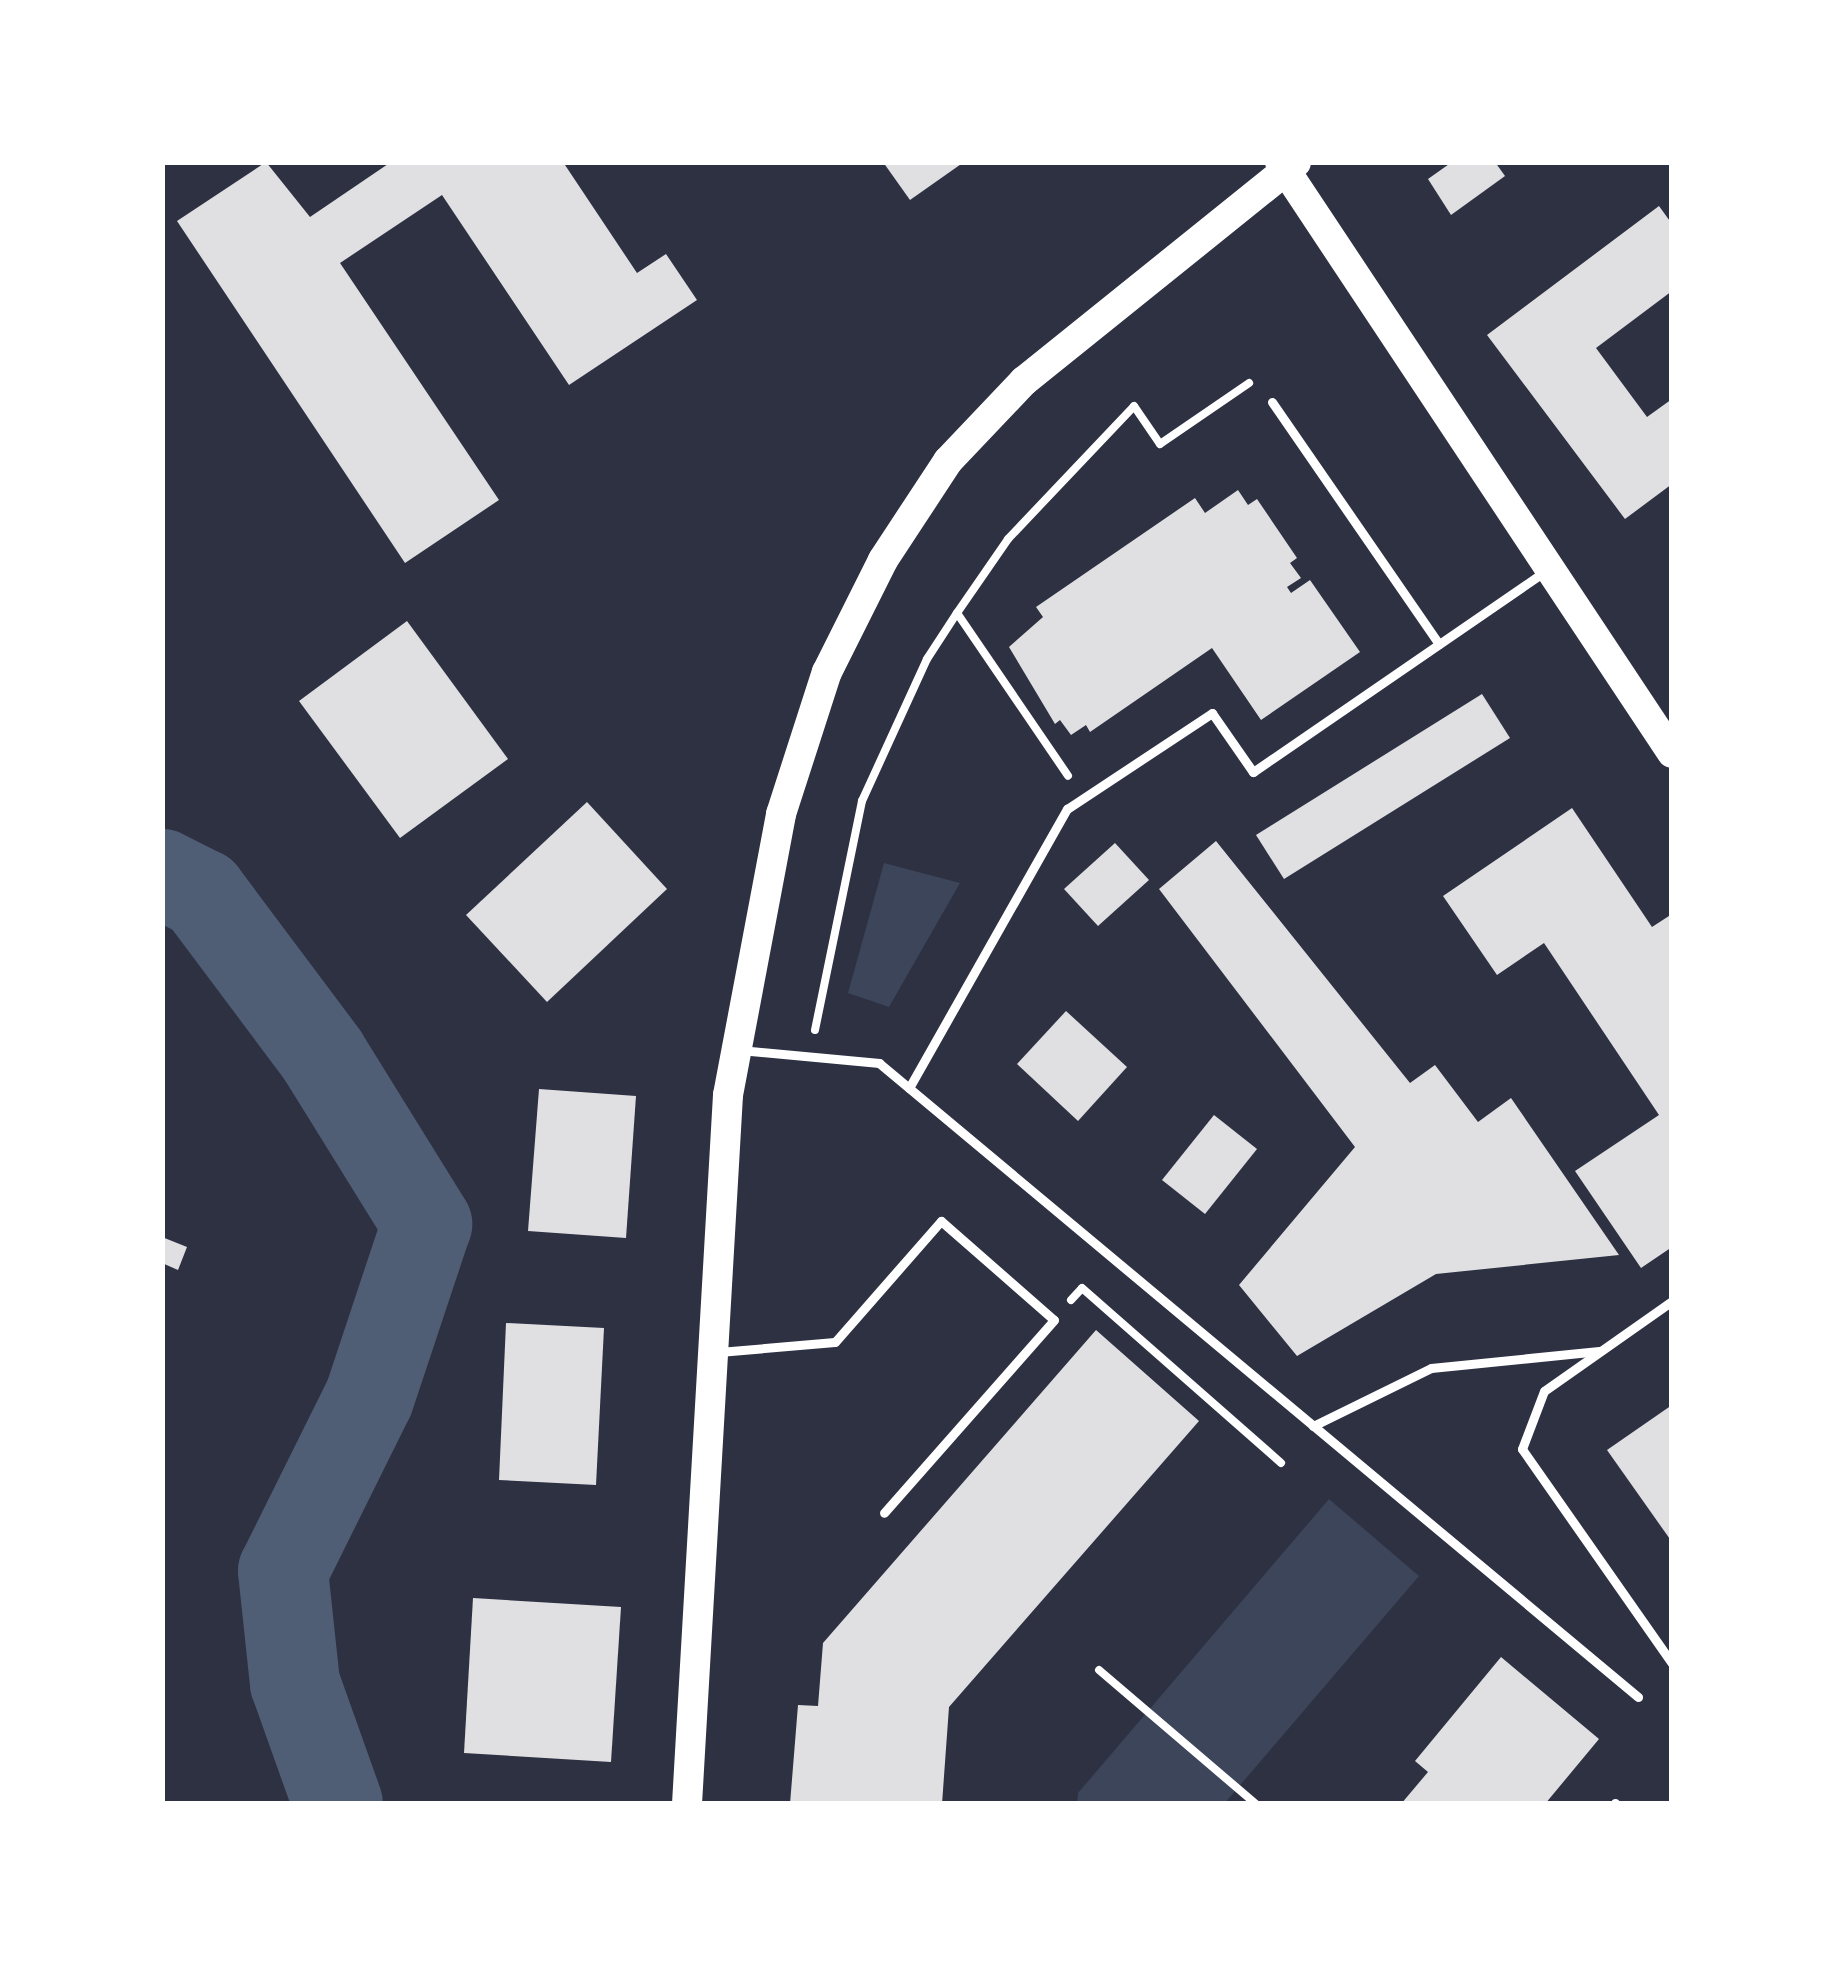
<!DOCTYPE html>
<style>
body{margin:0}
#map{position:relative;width:1834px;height:1966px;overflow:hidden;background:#2d3142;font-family:Montserrat,sans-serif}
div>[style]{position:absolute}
.green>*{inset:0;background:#3c4559}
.river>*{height:90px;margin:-45px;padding:0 45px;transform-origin:45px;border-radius:45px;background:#4f5d75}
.building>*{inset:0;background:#e0e0e3}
.path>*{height:8px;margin:-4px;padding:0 4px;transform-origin:4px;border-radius:4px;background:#fff}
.service>*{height:9px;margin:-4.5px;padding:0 4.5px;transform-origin:4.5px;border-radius:4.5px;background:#fff}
.primary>*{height:30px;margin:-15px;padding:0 15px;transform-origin:15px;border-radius:15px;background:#fff}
span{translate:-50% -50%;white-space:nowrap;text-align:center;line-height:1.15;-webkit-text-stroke:9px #fff;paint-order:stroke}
.frame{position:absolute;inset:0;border:165px solid #fff;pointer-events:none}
</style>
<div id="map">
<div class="green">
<div style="clip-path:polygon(884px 863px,960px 883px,889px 1007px,848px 993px)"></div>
<div style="clip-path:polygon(1329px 1499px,1419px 1576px,1224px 1804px,1077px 1804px,1078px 1793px)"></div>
</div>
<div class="river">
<div style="left:162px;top:874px;width:45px;rotate:26.6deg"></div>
<div style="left:202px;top:894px;width:202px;rotate:53.2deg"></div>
<div style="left:323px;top:1056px;width:198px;rotate:58.2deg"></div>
<div style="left:427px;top:1224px;width:183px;rotate:108.4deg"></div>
<div style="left:369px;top:1398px;width:193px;rotate:116.4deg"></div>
<div style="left:283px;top:1571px;width:113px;rotate:83.9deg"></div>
<div style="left:295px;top:1683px;width:128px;rotate:70.4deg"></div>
</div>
<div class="building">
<div style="clip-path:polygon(266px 162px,310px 217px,391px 162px,563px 162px,637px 273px,666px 254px,697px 300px,569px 385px,442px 195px,340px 263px,499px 500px,405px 563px,177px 221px)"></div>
<div style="clip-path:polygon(883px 162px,964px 162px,910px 200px)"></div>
<div style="clip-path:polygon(1452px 162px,1495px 162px,1505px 176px,1451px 215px,1428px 179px)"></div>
<div style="clip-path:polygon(1659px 206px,1672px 224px,1672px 291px,1596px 348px,1647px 417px,1672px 399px,1672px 484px,1625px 519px,1487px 335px)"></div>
<div style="clip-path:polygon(1238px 490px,1248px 505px,1257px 499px,1297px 558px,1290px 563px,1301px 578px,1287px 587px,1291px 593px,1310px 580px,1360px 652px,1261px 720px,1212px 648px,1090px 732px,1086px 725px,1071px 735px,1060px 720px,1055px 724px,1009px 647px,1043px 617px,1036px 607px,1195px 498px,1205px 513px)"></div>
<div style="clip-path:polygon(407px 621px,508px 759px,400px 838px,299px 701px)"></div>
<div style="clip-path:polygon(1482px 694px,1510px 738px,1284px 879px,1256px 835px)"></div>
<div style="clip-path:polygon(587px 802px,667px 889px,547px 1002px,466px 915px)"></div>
<div style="clip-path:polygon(1572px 808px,1652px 927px,1672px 914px,1672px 1247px,1641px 1268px,1575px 1171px,1659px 1115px,1544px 943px,1497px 975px,1443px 896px)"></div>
<div style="clip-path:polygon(1216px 841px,1410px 1083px,1435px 1065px,1478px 1122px,1511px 1098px,1619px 1255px,1436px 1274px,1297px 1356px,1239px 1285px,1355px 1147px,1159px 889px)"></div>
<div style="clip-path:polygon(1115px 843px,1149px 880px,1098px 926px,1064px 889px)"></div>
<div style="clip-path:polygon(1066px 1011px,1127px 1067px,1078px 1121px,1017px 1064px)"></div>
<div style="clip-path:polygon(539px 1089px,636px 1096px,626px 1238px,528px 1231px)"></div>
<div style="clip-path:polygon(1214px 1115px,1257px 1149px,1205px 1214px,1162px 1180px)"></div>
<div style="clip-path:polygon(162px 1237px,187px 1247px,178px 1270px,162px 1263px)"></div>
<div style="clip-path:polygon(506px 1323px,604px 1328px,596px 1485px,499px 1480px)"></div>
<div style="clip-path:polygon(1096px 1330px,1199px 1421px,949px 1707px,942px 1804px,790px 1804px,798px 1705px,818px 1706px,823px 1643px)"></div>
<div style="clip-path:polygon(1672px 1405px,1672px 1542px,1607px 1450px)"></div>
<div style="clip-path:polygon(473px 1598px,621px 1607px,611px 1762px,464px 1753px)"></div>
<div style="clip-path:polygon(1501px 1657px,1599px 1739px,1545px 1804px,1401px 1804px,1428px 1772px,1415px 1761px)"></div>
</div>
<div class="path">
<div style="left:957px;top:613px;width:197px;rotate:55.7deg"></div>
<div style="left:815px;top:1030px;width:234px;rotate:-78.4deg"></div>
<div style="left:862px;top:801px;width:156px;rotate:-65.4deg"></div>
<div style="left:927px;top:659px;width:55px;rotate:-56.9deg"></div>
<div style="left:957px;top:613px;width:90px;rotate:-55.4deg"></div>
<div style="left:1008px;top:539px;width:183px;rotate:-46.5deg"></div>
<div style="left:1134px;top:406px;width:46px;rotate:55.6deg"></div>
<div style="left:1160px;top:444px;width:108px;rotate:-34.4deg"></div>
<div style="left:1071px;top:1300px;width:16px;rotate:-47deg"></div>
<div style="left:1082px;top:1288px;width:265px;rotate:41.3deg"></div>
<div style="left:1099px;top:1670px;width:206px;rotate:40.5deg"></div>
</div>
<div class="service">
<div style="left:1272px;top:402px;width:294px;rotate:55.4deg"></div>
<div style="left:740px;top:1050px;width:140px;rotate:5.3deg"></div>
<div style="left:879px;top:1063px;width:989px;rotate:39.87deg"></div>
<div style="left:909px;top:1088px;width:321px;rotate:-60.5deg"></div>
<div style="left:1067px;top:809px;width:174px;rotate:-33.5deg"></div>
<div style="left:1212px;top:713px;width:72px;rotate:55.2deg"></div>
<div style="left:1253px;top:772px;width:357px;rotate:-34.5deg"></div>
<div style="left:1672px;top:1301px;width:156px;rotate:144.9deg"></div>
<div style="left:1544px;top:1391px;width:62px;rotate:110.8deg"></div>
<div style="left:1522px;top:1449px;width:261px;rotate:55deg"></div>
<div style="left:719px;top:1352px;width:116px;rotate:-4.9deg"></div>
<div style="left:835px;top:1342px;width:161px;rotate:-48.8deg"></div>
<div style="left:941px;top:1221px;width:150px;rotate:41.2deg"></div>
<div style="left:1054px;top:1320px;width:257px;rotate:131.4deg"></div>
<div style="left:1313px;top:1426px;width:131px;rotate:-26.2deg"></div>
<div style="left:1431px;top:1368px;width:169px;rotate:-5.8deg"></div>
<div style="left:1615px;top:1803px;width:1px;rotate:45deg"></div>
</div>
<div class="primary">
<div style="left:1280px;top:162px;width:709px;rotate:56.44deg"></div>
<div style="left:687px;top:1804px;width:710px;rotate:-86.69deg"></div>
<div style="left:728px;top:1095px;width:286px;rotate:-79.3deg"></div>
<div style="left:781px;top:814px;width:149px;rotate:-72.1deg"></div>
<div style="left:827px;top:672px;width:125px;rotate:-63.4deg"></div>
<div style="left:883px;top:560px;width:118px;rotate:-56.7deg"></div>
<div style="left:948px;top:461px;width:110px;rotate:-46.5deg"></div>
<div style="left:1024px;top:381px;width:349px;rotate:-38.8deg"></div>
</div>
<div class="frame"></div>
</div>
